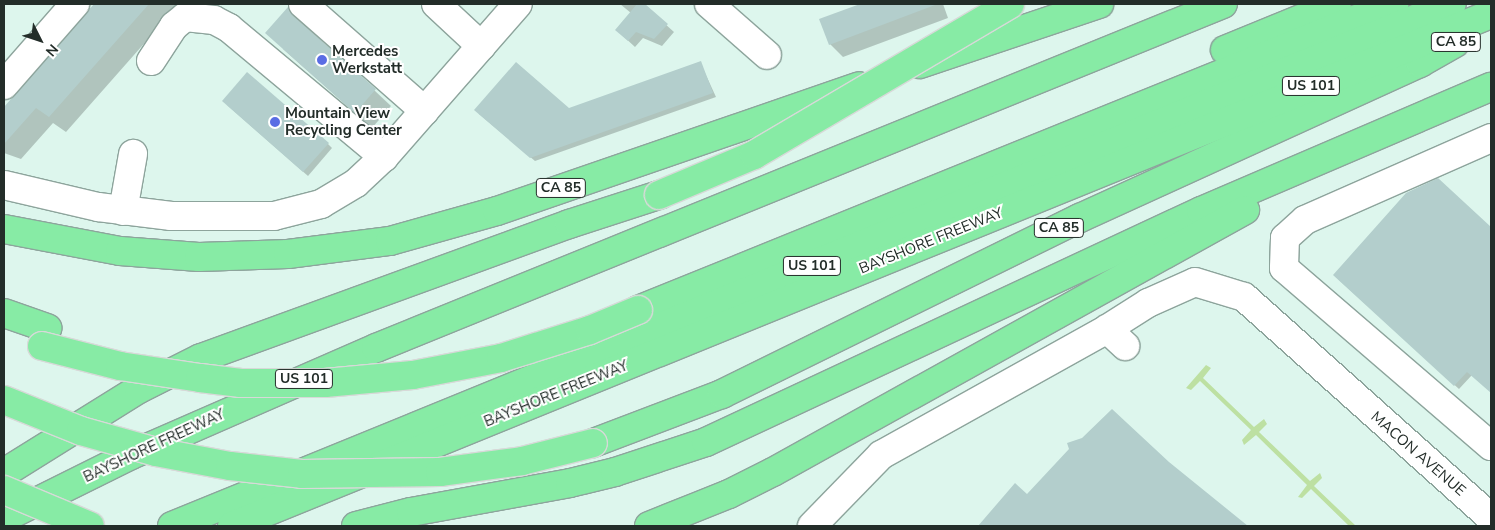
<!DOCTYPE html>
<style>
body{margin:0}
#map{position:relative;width:1495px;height:530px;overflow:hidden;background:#ddf6ed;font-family:"Nunito Sans",sans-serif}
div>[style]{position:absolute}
.green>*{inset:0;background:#bde0a2}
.shadow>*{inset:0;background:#0003}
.building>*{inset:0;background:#b3cecc}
.roads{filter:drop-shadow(1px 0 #8da49c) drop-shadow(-1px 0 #8da49c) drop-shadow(0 1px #8da49c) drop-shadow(0 -1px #8da49c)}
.minor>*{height:28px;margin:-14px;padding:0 14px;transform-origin:14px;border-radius:14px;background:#fff}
.highway>*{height:28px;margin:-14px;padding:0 14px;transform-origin:14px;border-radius:14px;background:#87eba5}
.bridges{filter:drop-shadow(1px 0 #d7d9d8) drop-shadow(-1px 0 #d7d9d8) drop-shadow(0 1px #d7d9d8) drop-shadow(0 -1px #d7d9d8)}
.highway-bridge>*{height:28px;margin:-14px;padding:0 14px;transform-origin:14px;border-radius:14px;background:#87eba5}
.dots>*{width:14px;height:14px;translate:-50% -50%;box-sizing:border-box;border:2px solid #fff;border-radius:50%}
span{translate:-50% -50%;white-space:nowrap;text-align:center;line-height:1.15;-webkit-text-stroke:4px #fff;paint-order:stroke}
.shield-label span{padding:1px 4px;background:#fff;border:1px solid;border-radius:4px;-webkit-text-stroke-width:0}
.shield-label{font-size:14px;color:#232d29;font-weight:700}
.poi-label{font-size:15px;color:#232d29;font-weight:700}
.left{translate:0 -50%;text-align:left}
.street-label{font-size:15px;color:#232d29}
.frame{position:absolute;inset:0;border:5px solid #232d29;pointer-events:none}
.north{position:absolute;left:15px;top:15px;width:50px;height:50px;-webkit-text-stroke:4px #fff;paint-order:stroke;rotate:131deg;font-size:14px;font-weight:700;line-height:20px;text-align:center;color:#232d29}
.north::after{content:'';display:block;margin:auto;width:18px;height:22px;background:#232d29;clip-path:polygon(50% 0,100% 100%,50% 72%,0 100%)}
</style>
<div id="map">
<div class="green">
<div style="clip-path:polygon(1206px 365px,1211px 368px,1203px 378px,1254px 427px,1264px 419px,1267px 424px,1259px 432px,1310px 481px,1320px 473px,1322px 478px,1314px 486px,1356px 526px,1349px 526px,1311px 489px,1302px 498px,1298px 497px,1307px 485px,1256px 435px,1244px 445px,1242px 440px,1251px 430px,1200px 381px,1191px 390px,1186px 388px)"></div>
</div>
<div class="shadow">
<div style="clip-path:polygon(96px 4px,179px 4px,66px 132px,53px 123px,21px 159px,4px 153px,4px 108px)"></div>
<div style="clip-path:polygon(620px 4px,643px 4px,674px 32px,662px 46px,643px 38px,635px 47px,623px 36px,631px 13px)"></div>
<div style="clip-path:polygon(864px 4px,943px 4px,948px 18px,843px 57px,830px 44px,821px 20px)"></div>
<div style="clip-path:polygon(288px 9px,391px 106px,372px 128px,283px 49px)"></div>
<div style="clip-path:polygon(700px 62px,716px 97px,535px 161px,479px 114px,568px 110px)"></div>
<div style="clip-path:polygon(227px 105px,328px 144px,332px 148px,308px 176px)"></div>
<div style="clip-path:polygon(1438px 180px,1491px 229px,1491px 392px,1472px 375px,1459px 389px,1338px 279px)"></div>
<div style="clip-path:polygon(1168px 463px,1246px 526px,980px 526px,1015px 485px,1028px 496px)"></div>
</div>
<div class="building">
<div style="clip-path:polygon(94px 4px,149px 4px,49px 117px,36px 108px,4px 144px,4px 107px)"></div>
<div style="clip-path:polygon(637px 4px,645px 4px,668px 24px,654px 39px,636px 32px,628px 41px,615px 30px)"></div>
<div style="clip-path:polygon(860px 4px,935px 4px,935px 5px,829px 45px,819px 19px)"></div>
<div style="clip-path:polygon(288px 7px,293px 16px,376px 89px,355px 113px,265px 33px)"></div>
<div style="clip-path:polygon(701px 61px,713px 93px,530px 158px,474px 110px,516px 62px,569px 108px)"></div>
<div style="clip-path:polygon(247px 72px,329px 143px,303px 172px,222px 101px)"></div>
<div style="clip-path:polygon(1438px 178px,1491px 227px,1491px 393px,1467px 372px,1454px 386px,1333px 275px,1406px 193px)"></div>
<div style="clip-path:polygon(1112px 409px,1169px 462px,1248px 526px,978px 526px,1015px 483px,1027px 494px,1069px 449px,1067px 443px,1082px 438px)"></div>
</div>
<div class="roads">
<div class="minor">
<div style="left:303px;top:4px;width:162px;rotate:41.3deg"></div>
<div style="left:436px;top:4px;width:62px;rotate:43deg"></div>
<div style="left:709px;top:4px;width:77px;rotate:41.3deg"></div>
<div style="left:151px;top:61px;width:42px;rotate:-56.7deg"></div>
<div style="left:174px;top:26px;width:14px;rotate:-39deg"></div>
<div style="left:185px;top:17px;width:29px;rotate:6deg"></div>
<div style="left:214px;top:20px;width:17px;rotate:28deg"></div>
<div style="left:229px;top:28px;width:202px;rotate:39.8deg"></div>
<div style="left:4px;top:85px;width:108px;rotate:-48.8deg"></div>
<div style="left:1491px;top:138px;width:203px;rotate:156.2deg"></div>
<div style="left:1305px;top:220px;width:27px;rotate:138deg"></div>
<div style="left:1285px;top:238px;width:30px;rotate:92deg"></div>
<div style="left:1284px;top:268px;width:273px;rotate:40.7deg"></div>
<div style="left:4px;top:185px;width:97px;rotate:13.2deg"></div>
<div style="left:98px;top:207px;width:74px;rotate:7deg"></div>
<div style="left:171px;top:216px;width:103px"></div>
<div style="left:274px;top:216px;width:49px;rotate:-14.3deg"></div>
<div style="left:321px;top:204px;width:41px;rotate:-31deg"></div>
<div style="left:356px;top:183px;width:38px;rotate:-43deg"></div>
<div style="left:384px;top:157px;width:203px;rotate:-48.8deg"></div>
<div style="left:123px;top:211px;width:58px;rotate:-80deg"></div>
<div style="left:1107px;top:329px;width:25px;rotate:43deg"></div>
<div style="left:812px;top:526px;width:99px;rotate:-45.8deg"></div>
<div style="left:881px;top:455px;width:259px;rotate:-29.1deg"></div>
<div style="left:1107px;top:329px;width:49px;rotate:-32.4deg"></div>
<div style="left:1148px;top:303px;width:51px;rotate:-24.1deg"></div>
<div style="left:1195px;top:282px;width:51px;rotate:17deg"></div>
<div style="left:1244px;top:297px;width:331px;rotate:41.8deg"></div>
</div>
<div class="highway">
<div style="left:1225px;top:50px;width:121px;rotate:-22.3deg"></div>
<div style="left:920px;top:64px;width:189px;rotate:-18.5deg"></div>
<div style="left:4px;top:229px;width:118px;rotate:10.7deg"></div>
<div style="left:120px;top:251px;width:79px;rotate:4.3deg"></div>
<div style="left:199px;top:257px;width:89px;rotate:-1.9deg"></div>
<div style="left:288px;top:254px;width:103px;rotate:-7.3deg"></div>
<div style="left:390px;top:241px;width:111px;rotate:-15.7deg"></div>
<div style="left:497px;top:211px;width:383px;rotate:-19deg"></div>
<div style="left:638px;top:310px;width:816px;rotate:-22.04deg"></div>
<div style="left:4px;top:313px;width:46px;rotate:19.2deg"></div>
<div style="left:593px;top:443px;width:138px;rotate:-20.8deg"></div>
<div style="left:722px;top:394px;width:399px;rotate:-26.2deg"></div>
<div style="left:1080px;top:218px;width:374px;rotate:-24.5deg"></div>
<div style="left:1420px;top:63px;width:40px;rotate:-29.7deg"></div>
<div style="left:4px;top:473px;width:159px;rotate:-31.9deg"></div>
<div style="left:139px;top:389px;width:69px;rotate:-26.6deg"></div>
<div style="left:201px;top:358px;width:392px;rotate:-20deg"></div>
<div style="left:569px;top:224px;width:95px;rotate:-17.9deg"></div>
<div style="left:4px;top:518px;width:142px;rotate:-26.4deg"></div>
<div style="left:131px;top:455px;width:267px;rotate:-23.6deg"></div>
<div style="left:376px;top:348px;width:914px;rotate:-22.1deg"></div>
<div style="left:172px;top:526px;width:1382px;rotate:-22.19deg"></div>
<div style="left:232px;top:526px;width:1359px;rotate:-22.13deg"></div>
<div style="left:356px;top:526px;width:57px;rotate:-14.3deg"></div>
<div style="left:411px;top:512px;width:162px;rotate:-10.3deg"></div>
<div style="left:570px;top:483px;width:46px;rotate:-13.7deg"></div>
<div style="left:615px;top:472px;width:96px;rotate:-18.2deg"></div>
<div style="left:706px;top:442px;width:546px;rotate:-25.02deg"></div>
<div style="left:1201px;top:211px;width:315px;rotate:-23.2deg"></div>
<div style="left:649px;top:526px;width:86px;rotate:-21.8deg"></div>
<div style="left:729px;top:494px;width:49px;rotate:-26.6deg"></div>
<div style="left:773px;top:472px;width:540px;rotate:-29.03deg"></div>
</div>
</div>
<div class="bridges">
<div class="highway-bridge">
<div style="left:659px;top:195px;width:103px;rotate:-22.8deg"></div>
<div style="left:754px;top:155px;width:297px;rotate:-30.5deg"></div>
<div style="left:42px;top:346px;width:81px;rotate:14.4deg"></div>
<div style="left:120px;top:366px;width:81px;rotate:8.5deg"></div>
<div style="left:200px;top:378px;width:41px;rotate:7deg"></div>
<div style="left:241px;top:383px;width:84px"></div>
<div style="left:325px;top:383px;width:88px;rotate:-5.2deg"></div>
<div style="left:413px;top:375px;width:90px;rotate:-10.9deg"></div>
<div style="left:501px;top:358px;width:93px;rotate:-17.5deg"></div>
<div style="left:590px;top:330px;width:52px;rotate:-22.6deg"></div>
<div style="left:4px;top:400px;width:83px;rotate:21.9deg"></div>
<div style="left:81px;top:431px;width:78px;rotate:15.6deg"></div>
<div style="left:156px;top:452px;width:75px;rotate:10.7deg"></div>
<div style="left:230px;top:466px;width:72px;rotate:6.3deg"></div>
<div style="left:302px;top:474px;width:138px;rotate:-0.8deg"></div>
<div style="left:440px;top:472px;width:83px;rotate:-7.6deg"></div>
<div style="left:522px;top:461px;width:73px;rotate:-14.2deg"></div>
<div style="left:4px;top:490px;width:93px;rotate:22.7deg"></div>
</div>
</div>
<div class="dots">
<div style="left:322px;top:60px;background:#5a6de4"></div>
<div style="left:275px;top:122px;background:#5a6de4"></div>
</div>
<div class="shield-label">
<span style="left:1456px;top:42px">CA 85</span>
<span style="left:1311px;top:86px">US 101</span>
<span style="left:561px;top:188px">CA 85</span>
<span style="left:1059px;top:228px">CA 85</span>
<span style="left:812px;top:266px">US 101</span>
<span style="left:304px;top:379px">US 101</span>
</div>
<div class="poi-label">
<span class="left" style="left:332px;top:60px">Mercedes<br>Werkstatt</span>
<span class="left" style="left:285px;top:122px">Mountain View<br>Recycling Center</span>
</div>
<div class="street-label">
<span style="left:931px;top:241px;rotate:-22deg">BAYSHORE FREEWAY</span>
<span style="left:556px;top:394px;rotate:-22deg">BAYSHORE FREEWAY</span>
<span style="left:154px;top:446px;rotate:-25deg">BAYSHORE FREEWAY</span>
<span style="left:1418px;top:454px;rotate:41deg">MACON AVENUE</span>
</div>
<div class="frame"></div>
<div class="north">N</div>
</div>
